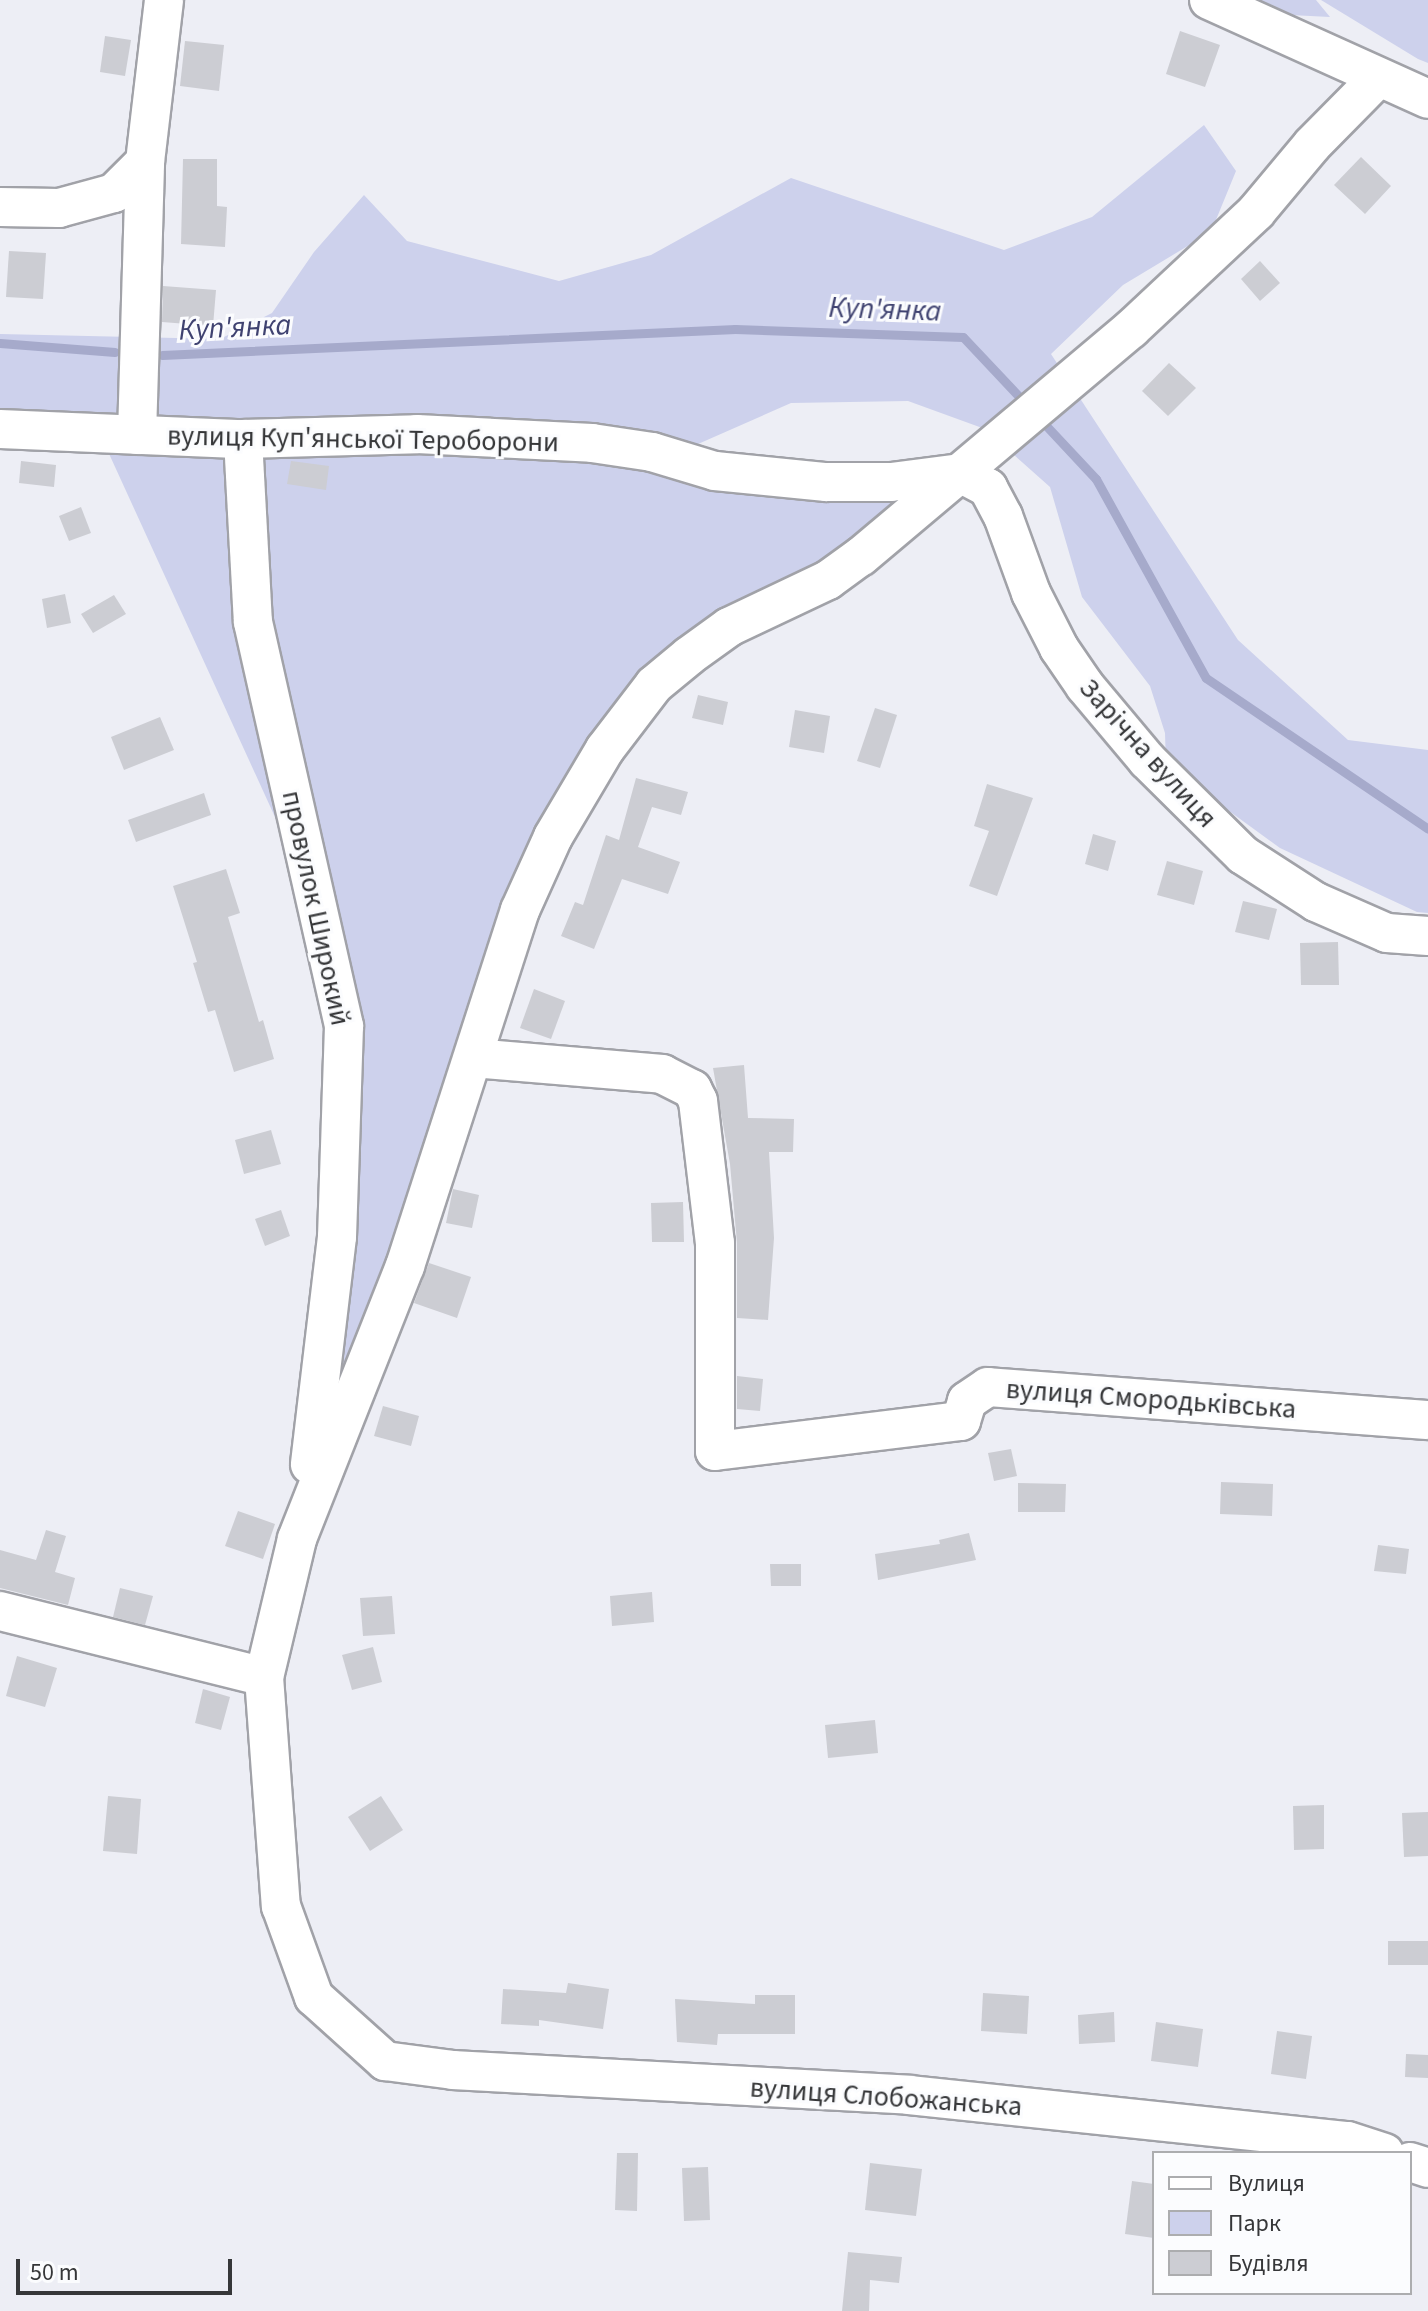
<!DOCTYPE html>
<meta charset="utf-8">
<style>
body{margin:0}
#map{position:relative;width:1428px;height:2311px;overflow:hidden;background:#edeef5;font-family:"Source Sans 3",sans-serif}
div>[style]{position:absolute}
.green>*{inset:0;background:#cdd1ec}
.stream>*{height:9px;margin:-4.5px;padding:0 4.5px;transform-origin:4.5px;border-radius:4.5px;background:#a6aacb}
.building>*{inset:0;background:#cccdd3}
.roads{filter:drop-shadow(2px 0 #a1a2a8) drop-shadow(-2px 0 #a1a2a8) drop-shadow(0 2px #a1a2a8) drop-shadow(0 -2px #a1a2a8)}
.minor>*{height:38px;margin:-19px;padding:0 19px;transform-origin:19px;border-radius:19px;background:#fff}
span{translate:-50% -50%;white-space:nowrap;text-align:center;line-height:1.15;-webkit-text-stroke:6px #fbfcfe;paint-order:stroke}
.street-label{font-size:28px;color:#363739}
.water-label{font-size:30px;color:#3f4270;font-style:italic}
.legend{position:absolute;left:1152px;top:2151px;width:260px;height:144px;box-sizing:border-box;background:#fbfcfe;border:2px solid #acadaf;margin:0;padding:10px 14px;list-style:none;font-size:24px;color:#363739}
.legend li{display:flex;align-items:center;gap:16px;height:40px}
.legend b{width:40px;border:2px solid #acadaf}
.scale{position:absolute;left:16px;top:2259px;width:216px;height:36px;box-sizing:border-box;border:4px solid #363739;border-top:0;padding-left:10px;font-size:24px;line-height:28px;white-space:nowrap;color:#363739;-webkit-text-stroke:6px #fbfcfe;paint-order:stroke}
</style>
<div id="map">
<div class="green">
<div style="clip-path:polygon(1236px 0,1316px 0,1330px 17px,1271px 14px)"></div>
<div style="clip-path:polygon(1321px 0,1428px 0,1428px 63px,1418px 59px)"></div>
<div style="clip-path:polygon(1204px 125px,1236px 171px,1211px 232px,1123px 285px,1051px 354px,1238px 640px,1348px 740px,1428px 750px,1428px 913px,1417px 912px,1280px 848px,1166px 765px,1165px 733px,1150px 686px,1082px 597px,1050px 487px,985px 429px,908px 401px,791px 403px,673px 455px,960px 473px,689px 656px,553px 837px,303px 1524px,344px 1040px,280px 828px,100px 434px,0 429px,0 334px,220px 339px,272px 313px,314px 252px,364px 195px,407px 241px,559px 281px,651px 255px,791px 178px,1004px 250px,1092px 217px)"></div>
</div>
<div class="stream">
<div style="left:0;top:343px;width:115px;rotate:4.5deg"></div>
<div style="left:162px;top:355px;width:574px;rotate:-2.6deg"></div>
<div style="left:735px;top:329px;width:228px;rotate:2deg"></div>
<div style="left:963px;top:337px;width:95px;rotate:46.7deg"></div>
<div style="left:1038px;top:417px;width:85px;rotate:46.9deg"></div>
<div style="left:1096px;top:479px;width:227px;rotate:61.1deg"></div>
<div style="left:1206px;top:678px;width:268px;rotate:34.2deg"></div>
</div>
<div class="building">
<div style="clip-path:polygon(1180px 31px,1220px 45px,1205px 87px,1166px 74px)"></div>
<div style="clip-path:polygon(105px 36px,131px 40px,125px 76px,100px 72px)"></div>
<div style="clip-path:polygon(185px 41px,224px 45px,219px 91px,180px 86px)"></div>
<div style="clip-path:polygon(1361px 157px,1391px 186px,1365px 214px,1334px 185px)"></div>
<div style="clip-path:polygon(183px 159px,217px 159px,217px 206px,227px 207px,225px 247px,181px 244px)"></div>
<div style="clip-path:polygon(9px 251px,46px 253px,43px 299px,6px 297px)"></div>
<div style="clip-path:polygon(1260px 261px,1280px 283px,1260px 301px,1241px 279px)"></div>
<div style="clip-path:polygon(163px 286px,216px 290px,213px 326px,162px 322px)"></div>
<div style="clip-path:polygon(1169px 363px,1196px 388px,1168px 416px,1142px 391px)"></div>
<div style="clip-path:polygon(21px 461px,56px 465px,54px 487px,19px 483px)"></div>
<div style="clip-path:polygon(291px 461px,329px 466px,326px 490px,287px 484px)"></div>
<div style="clip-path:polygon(81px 507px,91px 533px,69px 541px,59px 516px)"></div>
<div style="clip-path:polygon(65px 594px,71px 623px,47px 628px,42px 599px)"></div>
<div style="clip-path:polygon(114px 595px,126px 614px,93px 633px,81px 614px)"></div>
<div style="clip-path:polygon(698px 695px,728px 702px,723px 725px,692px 718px)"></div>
<div style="clip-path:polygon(875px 708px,897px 715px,880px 768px,857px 761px)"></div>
<div style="clip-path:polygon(795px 710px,830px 716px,824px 753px,789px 747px)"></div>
<div style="clip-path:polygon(160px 717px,174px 750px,124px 770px,111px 737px)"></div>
<div style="clip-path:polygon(636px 778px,688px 792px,681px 815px,652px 807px,638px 847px,680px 862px,668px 894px,622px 879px,594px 949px,561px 936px,575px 902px,583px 905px,606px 835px,619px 840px)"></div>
<div style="clip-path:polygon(987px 784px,1033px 798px,997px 896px,969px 886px,989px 831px,974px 826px)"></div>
<div style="clip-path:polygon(204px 793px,211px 815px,136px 842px,128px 820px)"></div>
<div style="clip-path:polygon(1093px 834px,1116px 841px,1108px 871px,1085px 864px)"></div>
<div style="clip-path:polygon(1167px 861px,1203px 871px,1194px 905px,1157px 895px)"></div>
<div style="clip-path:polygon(226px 869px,240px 913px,228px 917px,259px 1022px,263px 1020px,274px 1059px,234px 1072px,215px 1010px,208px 1012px,193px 963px,197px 962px,173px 886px)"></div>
<div style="clip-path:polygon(1243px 901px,1277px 909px,1269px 940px,1235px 932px)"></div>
<div style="clip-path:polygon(1338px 942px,1339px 985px,1301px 985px,1300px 943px)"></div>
<div style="clip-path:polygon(534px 989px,565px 1001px,551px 1039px,520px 1028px)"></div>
<div style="clip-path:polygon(744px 1065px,748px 1118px,794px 1119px,793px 1152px,769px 1152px,774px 1238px,768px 1320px,737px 1318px,737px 1243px,730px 1164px,713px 1068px)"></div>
<div style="clip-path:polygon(271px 1130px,281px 1164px,244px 1174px,235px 1140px)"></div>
<div style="clip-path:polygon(453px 1189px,479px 1195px,472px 1228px,446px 1223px)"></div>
<div style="clip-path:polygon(683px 1202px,684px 1242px,652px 1242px,651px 1203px)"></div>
<div style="clip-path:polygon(281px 1210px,290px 1236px,265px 1246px,255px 1219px)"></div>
<div style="clip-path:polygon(429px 1263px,471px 1277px,457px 1318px,414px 1303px)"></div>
<div style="clip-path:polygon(737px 1376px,763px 1379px,760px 1411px,737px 1409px)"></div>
<div style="clip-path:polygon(383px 1406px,419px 1416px,411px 1446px,374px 1436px)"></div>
<div style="clip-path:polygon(1011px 1449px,1017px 1476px,994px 1481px,988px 1453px)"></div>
<div style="clip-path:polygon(1221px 1482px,1273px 1484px,1272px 1516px,1220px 1514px)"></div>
<div style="clip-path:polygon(1018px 1483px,1066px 1484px,1065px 1512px,1018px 1512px)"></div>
<div style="clip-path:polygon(238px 1511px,275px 1524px,263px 1559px,225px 1546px)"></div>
<div style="clip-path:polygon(46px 1530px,66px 1536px,55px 1572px,75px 1578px,68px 1605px,0 1588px,0 1550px,36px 1560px)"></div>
<div style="clip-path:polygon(969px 1533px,976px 1560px,878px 1580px,875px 1554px,940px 1544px,939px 1540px)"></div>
<div style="clip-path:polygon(1378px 1545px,1409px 1549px,1406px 1574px,1374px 1571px)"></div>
<div style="clip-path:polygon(770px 1564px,801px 1564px,801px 1586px,771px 1586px)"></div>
<div style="clip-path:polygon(120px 1588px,153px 1596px,145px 1625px,113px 1617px)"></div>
<div style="clip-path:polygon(652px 1592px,654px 1622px,612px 1626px,610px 1596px)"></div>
<div style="clip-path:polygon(392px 1596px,395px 1634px,363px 1636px,360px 1598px)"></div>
<div style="clip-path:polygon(373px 1647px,382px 1682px,352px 1690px,342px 1655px)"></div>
<div style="clip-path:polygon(17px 1656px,57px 1668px,45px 1707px,6px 1696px)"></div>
<div style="clip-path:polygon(203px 1689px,230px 1697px,221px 1730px,195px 1723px)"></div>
<div style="clip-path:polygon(875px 1720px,878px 1753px,828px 1758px,825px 1725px)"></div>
<div style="clip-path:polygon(108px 1796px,141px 1799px,137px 1854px,103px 1851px)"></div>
<div style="clip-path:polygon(381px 1796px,403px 1830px,370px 1851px,348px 1817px)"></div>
<div style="clip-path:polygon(1324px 1805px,1324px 1849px,1294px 1850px,1293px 1806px)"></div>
<div style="clip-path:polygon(1428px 1812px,1428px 1856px,1404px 1857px,1402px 1813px)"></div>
<div style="clip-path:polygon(1388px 1941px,1428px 1941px,1428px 1965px,1388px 1965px)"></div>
<div style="clip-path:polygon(568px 1983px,609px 1989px,603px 2029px,539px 2020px,539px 2026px,501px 2024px,503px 1989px,566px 1993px)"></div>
<div style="clip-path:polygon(983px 1993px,1029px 1996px,1027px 2034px,981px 2031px)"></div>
<div style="clip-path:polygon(755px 1995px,795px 1995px,795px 2034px,718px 2034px,717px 2045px,677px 2042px,675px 1999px,755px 2004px)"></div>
<div style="clip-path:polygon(1114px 2012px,1115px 2042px,1079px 2044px,1078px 2015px)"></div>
<div style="clip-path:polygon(1156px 2022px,1203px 2029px,1198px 2067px,1151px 2061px)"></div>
<div style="clip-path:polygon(1277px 2031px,1312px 2036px,1306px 2079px,1271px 2074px)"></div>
<div style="clip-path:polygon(1406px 2054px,1428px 2055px,1428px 2078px,1405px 2077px)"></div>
<div style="clip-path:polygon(617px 2153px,638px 2153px,637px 2211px,615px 2210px)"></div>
<div style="clip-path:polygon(870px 2163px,922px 2169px,916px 2216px,865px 2210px)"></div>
<div style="clip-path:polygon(708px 2167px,710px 2220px,684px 2221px,682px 2168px)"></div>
<div style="clip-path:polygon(1132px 2181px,1154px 2184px,1154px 2238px,1125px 2234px)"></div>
<div style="clip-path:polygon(848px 2252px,902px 2257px,899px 2283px,870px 2280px,869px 2311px,842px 2311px)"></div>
</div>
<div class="roads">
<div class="minor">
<div style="left:1209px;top:0;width:240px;rotate:24.3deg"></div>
<div style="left:1378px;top:78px;width:94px;rotate:134.6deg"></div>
<div style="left:1312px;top:145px;width:87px;rotate:129.9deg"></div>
<div style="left:1256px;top:212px;width:171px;rotate:136.9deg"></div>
<div style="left:1131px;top:329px;width:353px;rotate:139.9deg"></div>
<div style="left:861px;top:556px;width:41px;rotate:144deg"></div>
<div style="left:828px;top:580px;width:110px;rotate:154.6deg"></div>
<div style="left:729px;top:627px;width:49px;rotate:144.1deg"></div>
<div style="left:689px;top:656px;width:45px;rotate:140.4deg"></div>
<div style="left:654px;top:685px;width:81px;rotate:127.4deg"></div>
<div style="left:605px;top:749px;width:102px;rotate:120.6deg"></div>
<div style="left:553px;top:837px;width:80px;rotate:114.3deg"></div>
<div style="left:520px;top:910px;width:374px;rotate:107.9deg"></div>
<div style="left:405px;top:1266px;width:294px;rotate:111.6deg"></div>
<div style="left:297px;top:1539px;width:142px;rotate:103.4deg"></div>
<div style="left:264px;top:1677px;width:230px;rotate:85.8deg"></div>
<div style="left:281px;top:1906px;width:97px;rotate:70.1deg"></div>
<div style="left:314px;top:1997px;width:96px;rotate:42deg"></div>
<div style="left:385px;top:2061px;width:69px;rotate:7.5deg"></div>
<div style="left:453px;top:2070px;width:457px;rotate:3.1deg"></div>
<div style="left:909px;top:2095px;width:441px;rotate:6deg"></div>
<div style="left:1348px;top:2141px;width:38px;rotate:18deg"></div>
<div style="left:0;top:207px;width:59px;rotate:1deg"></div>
<div style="left:59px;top:208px;width:57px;rotate:-15.3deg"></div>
<div style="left:114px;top:193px;width:44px;rotate:-45deg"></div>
<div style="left:145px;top:162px;width:163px;rotate:-83.3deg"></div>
<div style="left:0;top:429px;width:243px;rotate:2.4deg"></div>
<div style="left:243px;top:439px;width:174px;rotate:-1.6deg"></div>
<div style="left:417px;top:434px;width:175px;rotate:2.9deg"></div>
<div style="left:592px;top:443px;width:61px;rotate:8.5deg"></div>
<div style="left:652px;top:452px;width:66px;rotate:16.8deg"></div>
<div style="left:715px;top:471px;width:112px;rotate:5.7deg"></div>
<div style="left:826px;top:482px;width:65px"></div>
<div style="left:891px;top:482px;width:70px;rotate:-7.4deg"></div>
<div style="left:960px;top:473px;width:32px;rotate:28deg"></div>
<div style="left:988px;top:488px;width:32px;rotate:62deg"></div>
<div style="left:1003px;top:516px;width:82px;rotate:70deg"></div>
<div style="left:1031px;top:593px;width:62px;rotate:63deg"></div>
<div style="left:1059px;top:648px;width:46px;rotate:55.6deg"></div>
<div style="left:1085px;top:686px;width:97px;rotate:50deg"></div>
<div style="left:1147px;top:760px;width:135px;rotate:44.7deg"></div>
<div style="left:1243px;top:855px;width:87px;rotate:32.8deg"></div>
<div style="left:1316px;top:902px;width:77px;rotate:23.6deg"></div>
<div style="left:1387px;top:933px;width:41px;rotate:4.2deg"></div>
<div style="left:137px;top:435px;width:273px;rotate:-88.3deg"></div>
<div style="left:243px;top:439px;width:183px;rotate:86.9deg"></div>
<div style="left:253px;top:622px;width:414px;rotate:77.3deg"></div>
<div style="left:344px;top:1026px;width:211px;rotate:91.9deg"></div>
<div style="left:337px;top:1237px;width:229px;rotate:96.8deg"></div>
<div style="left:473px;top:1058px;width:190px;rotate:4.8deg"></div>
<div style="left:662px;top:1074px;width:34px;rotate:27deg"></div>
<div style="left:692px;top:1089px;width:13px;rotate:63deg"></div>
<div style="left:698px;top:1101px;width:143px;rotate:83.2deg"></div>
<div style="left:715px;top:1243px;width:208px;rotate:90deg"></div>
<div style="left:715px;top:1451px;width:248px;rotate:-7deg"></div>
<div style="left:961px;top:1421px;width:21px;rotate:-73deg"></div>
<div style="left:967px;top:1401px;width:25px;rotate:-34deg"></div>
<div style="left:988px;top:1387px;width:441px;rotate:4.3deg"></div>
<div style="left:0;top:1611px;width:272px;rotate:14deg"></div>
<div style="left:1410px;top:2162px;width:19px;rotate:18deg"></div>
</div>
</div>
<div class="street-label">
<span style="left:363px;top:439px;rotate:1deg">вулиця Куп'янської Тероборони</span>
<span style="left:1148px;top:753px;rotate:48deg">Зарічна вулиця</span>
<span style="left:316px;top:908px;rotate:78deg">провулок Широкий</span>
<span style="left:1151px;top:1399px;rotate:4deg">вулиця Смородьківська</span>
<span style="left:886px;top:2097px;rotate:4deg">вулиця Слобожанська</span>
</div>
<div class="water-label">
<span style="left:885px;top:310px;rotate:2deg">Куп'янка</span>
<span style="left:235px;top:328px;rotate:-3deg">Куп'янка</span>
</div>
<ul class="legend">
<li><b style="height:10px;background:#fff"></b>Вулиця</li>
<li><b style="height:22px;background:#cdd1ec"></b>Парк</li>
<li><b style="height:22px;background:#cccdd3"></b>Будівля</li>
</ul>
<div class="scale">50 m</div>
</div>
